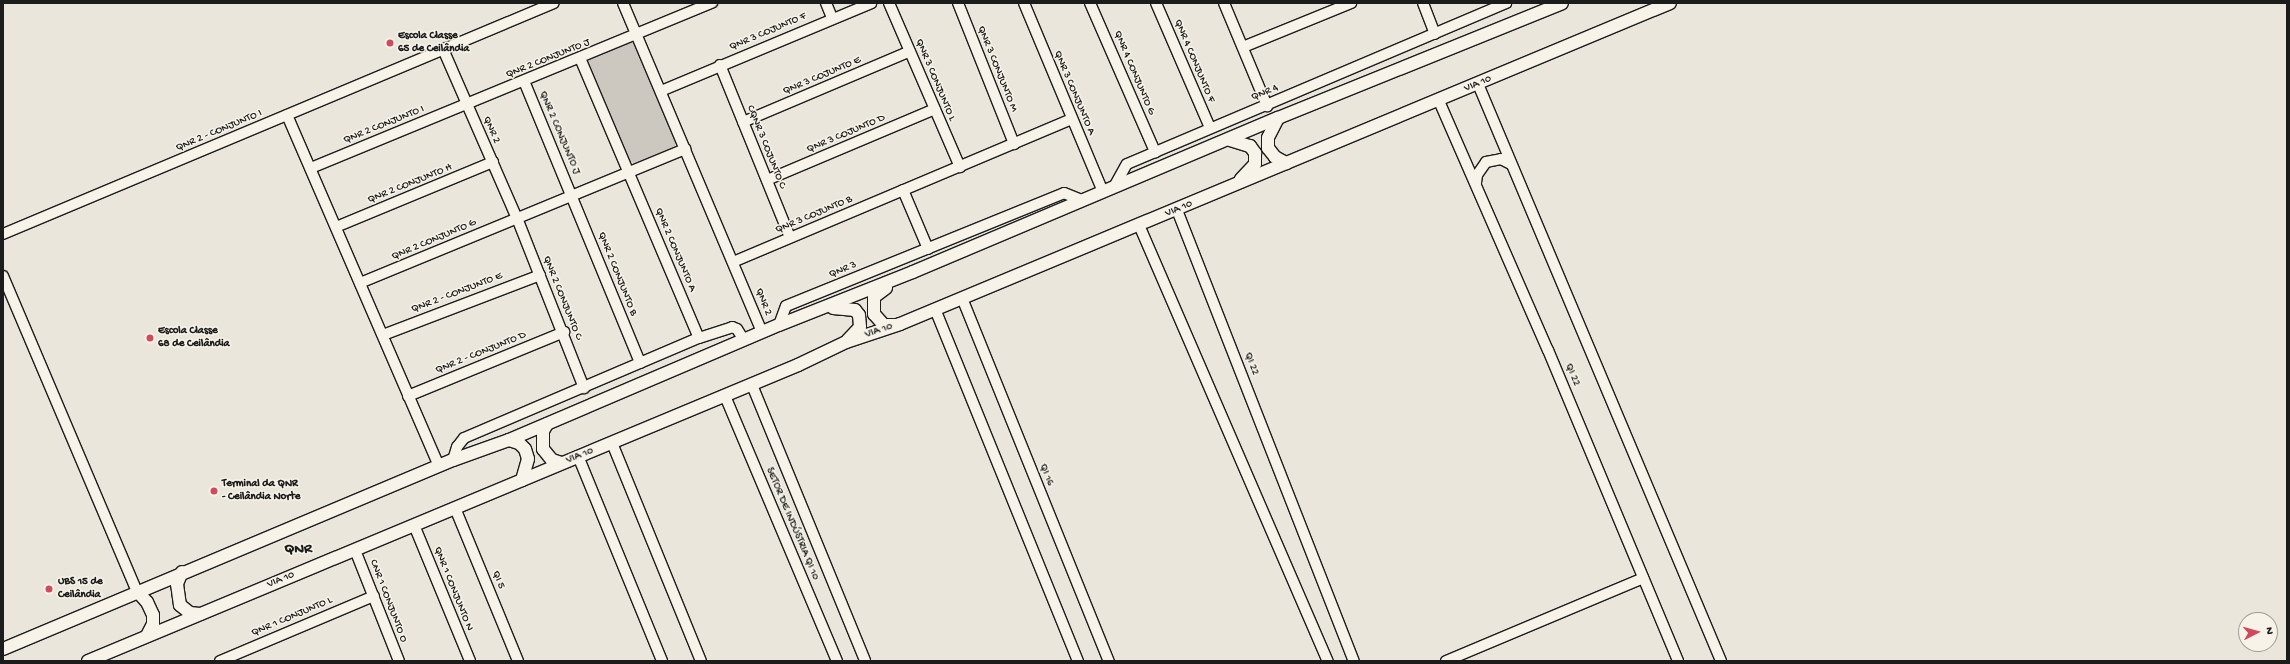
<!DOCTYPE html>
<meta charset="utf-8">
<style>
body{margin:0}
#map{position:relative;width:2290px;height:664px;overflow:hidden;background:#eae6dc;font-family:"Gochi Hand",sans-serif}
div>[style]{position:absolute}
.green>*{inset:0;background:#ccc8c0}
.roads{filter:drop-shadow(1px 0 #1c1c1c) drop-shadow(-1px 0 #1c1c1c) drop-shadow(0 1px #1c1c1c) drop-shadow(0 -1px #1c1c1c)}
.minor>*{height:10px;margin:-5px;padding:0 5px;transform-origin:5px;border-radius:5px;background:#f7f3e8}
.major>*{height:12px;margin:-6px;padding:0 6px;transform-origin:6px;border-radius:6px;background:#f7f3e8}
.dots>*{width:11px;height:11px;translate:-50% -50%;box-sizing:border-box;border:2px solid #f7f3e8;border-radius:50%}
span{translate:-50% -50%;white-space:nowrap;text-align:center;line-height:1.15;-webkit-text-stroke:3px #f7f3e8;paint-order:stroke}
.street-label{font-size:11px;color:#1c1c1c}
.poi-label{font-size:11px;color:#1c1c1c;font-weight:700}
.left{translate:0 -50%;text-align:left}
.district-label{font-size:15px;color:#1c1c1c;font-weight:700}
.frame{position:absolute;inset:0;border:4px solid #1c1c1c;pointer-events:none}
.north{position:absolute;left:2238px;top:612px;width:40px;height:40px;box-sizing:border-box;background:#f7f3e8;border:1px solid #9f9d96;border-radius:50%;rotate:84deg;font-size:11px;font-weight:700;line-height:16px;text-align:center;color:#1c1c1c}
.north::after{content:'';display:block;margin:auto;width:14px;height:18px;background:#d1495b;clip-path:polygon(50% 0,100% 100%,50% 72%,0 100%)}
</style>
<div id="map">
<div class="green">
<div style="clip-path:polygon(631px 42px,636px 43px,676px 142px,675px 147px,634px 163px,629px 161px,588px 64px,588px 59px)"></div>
</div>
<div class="roads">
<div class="minor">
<div style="left:623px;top:3px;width:357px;rotate:67.1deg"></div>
<div style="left:826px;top:3px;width:16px;rotate:68deg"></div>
<div style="left:889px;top:3px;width:179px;rotate:66.6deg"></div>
<div style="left:958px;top:3px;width:152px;rotate:68.3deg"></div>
<div style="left:1024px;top:3px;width:205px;rotate:67.3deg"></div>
<div style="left:1090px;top:3px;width:163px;rotate:66.4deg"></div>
<div style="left:1156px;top:3px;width:136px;rotate:66.6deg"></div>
<div style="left:1224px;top:3px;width:112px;rotate:67.3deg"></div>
<div style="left:1423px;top:3px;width:33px;rotate:69deg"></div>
<div style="left:1243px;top:47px;width:117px;rotate:-22.2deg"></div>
<div style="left:443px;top:49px;width:184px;rotate:66.4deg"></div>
<div style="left:517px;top:218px;width:183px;rotate:68.5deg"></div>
<div style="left:580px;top:58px;width:304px;rotate:67deg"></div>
<div style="left:720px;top:65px;width:186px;rotate:67.9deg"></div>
<div style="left:524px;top:81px;width:305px;rotate:67.6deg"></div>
<div style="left:1478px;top:84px;width:626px;rotate:67.16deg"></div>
<div style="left:661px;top:91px;width:228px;rotate:-22.7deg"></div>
<div style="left:1439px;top:101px;width:272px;rotate:66.4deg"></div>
<div style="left:1548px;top:350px;width:337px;rotate:67.3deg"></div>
<div style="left:287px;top:115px;width:382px;rotate:66.6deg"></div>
<div style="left:743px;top:122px;width:181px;rotate:-23deg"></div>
<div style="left:311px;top:168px;width:434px;rotate:-22.4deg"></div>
<div style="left:767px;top:180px;width:182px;rotate:-22.9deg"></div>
<div style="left:1476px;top:183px;width:8px;rotate:-83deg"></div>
<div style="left:1477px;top:175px;width:16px;rotate:-55deg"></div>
<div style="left:1486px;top:162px;width:15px;rotate:-11deg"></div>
<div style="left:1501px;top:159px;width:11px;rotate:27deg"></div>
<div style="left:1114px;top:187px;width:26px;rotate:-61deg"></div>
<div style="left:1127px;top:164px;width:412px;rotate:-23deg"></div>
<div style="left:903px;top:190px;width:64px;rotate:67deg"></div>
<div style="left:1177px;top:210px;width:484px;rotate:68.6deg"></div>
<div style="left:1139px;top:225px;width:475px;rotate:66.6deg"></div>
<div style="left:336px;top:227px;width:170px;rotate:-22.5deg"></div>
<div style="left:3px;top:234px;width:597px;rotate:-22.75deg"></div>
<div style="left:733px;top:262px;width:368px;rotate:-22.9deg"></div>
<div style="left:3px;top:276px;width:342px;rotate:67deg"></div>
<div style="left:360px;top:283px;width:352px;rotate:-22.4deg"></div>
<div style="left:962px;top:298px;width:392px;rotate:68deg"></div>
<div style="left:935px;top:309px;width:380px;rotate:67.9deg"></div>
<div style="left:779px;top:325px;width:20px;rotate:-70deg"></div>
<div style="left:786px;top:306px;width:300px;rotate:-22.1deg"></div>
<div style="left:1064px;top:193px;width:18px;rotate:22deg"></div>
<div style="left:383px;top:335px;width:168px;rotate:-20.9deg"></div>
<div style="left:752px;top:385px;width:298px;rotate:67.7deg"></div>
<div style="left:408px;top:396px;width:169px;rotate:-22.3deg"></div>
<div style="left:725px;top:396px;width:288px;rotate:67.1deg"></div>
<div style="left:612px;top:443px;width:235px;rotate:67.8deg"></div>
<div style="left:578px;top:456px;width:222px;rotate:67.7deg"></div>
<div style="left:453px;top:460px;width:14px;rotate:-73deg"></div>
<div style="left:457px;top:447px;width:11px;rotate:-52deg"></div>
<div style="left:464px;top:438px;width:255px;rotate:-23.1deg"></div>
<div style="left:699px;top:338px;width:35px;rotate:-18deg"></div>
<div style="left:732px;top:327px;width:5px;rotate:22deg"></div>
<div style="left:737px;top:329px;width:13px;rotate:58deg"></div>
<div style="left:455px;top:508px;width:165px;rotate:67.6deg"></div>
<div style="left:414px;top:525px;width:147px;rotate:67.6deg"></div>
<div style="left:355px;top:550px;width:119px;rotate:68.4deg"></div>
<div style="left:220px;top:661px;width:167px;rotate:-22.9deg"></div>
<div style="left:1446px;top:661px;width:214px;rotate:-22.8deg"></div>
</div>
<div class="major">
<div style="left:1278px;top:118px;width:22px;rotate:117deg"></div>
<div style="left:1268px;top:138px;width:10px;rotate:90deg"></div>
<div style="left:1268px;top:148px;width:11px;rotate:52deg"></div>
<div style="left:1275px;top:157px;width:13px;rotate:29deg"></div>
<div style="left:1230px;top:140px;width:21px;rotate:17deg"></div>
<div style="left:1250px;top:146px;width:9px;rotate:54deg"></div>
<div style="left:1255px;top:153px;width:11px;rotate:90deg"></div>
<div style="left:1255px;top:164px;width:21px;rotate:133deg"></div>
<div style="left:886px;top:288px;width:15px;rotate:143deg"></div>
<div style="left:874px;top:297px;width:17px;rotate:90deg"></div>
<div style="left:874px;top:314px;width:15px;rotate:48deg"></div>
<div style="left:884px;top:325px;width:12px"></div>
<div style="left:833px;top:308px;width:22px;rotate:5deg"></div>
<div style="left:855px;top:310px;width:6px;rotate:51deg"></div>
<div style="left:859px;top:315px;width:12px;rotate:85deg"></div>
<div style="left:860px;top:327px;width:18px;rotate:133deg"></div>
<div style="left:547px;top:424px;width:8px;rotate:120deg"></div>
<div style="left:543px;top:431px;width:18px;rotate:90deg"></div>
<div style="left:543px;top:449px;width:14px;rotate:51deg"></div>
<div style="left:552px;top:460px;width:9px;rotate:18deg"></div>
<div style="left:509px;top:440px;width:10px;rotate:17deg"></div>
<div style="left:519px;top:443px;width:8px;rotate:45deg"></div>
<div style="left:525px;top:449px;width:10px;rotate:73deg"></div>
<div style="left:528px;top:459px;width:22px;rotate:106deg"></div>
<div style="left:182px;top:572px;width:13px;rotate:113deg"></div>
<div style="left:177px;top:584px;width:21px;rotate:82deg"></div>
<div style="left:180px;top:605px;width:13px;rotate:39deg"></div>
<div style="left:190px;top:613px;width:10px;rotate:6deg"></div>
<div style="left:137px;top:591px;width:15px;rotate:48deg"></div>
<div style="left:147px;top:602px;width:14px;rotate:65deg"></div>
<div style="left:153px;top:615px;width:9px;rotate:90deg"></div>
<div style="left:153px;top:624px;width:13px;rotate:117deg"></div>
<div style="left:3px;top:649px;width:488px;rotate:-22.8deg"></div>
<div style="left:453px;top:460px;width:59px;rotate:-19.7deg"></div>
<div style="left:509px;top:440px;width:293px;rotate:-23.1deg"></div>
<div style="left:779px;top:325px;width:144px;rotate:-21.6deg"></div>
<div style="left:913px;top:272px;width:396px;rotate:-22.9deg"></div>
<div style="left:1278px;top:118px;width:306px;rotate:-22deg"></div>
<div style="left:88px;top:661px;width:769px;rotate:-22.63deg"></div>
<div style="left:798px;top:365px;width:53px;rotate:-25.6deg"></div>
<div style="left:846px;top:342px;width:57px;rotate:-18.4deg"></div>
<div style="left:900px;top:324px;width:834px;rotate:-22.63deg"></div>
</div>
</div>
<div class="dots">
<div style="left:390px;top:43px;background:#d1495b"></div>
<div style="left:150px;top:338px;background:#d1495b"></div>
<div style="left:214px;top:491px;background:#d1495b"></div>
<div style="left:49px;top:589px;background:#d1495b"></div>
</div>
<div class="street-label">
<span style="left:768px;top:32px;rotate:-23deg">QNR 3 COJUNTO F</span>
<span style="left:548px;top:59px;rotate:-22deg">QNR 2 CONJUNTO J</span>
<span style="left:1194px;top:61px;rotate:67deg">QNR 4 CONJUNTO F</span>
<span style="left:997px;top:69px;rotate:68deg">QNR 3 CONJUNTO M</span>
<span style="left:1134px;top:73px;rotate:67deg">QNR 4 CONJUNTO G</span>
<span style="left:822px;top:76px;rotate:-23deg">QNR 3 COJUNTO E</span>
<span style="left:935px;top:80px;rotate:67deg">QNR 3 CONJUNTO L</span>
<span style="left:1478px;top:84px;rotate:-23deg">VIA 10</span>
<span style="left:1074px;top:93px;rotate:67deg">QNR 3 CONJUNTO A</span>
<span style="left:1265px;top:93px;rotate:-22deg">QNR 4</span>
<span style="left:384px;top:125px;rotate:-22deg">QNR 2 CONJUNTO I</span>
<span style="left:491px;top:130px;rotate:66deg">QNR 2</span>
<span style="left:219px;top:131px;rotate:-23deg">QNR 2 - CONJUNTO I</span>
<span style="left:559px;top:133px;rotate:67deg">QNR 2 CONJUNTO J</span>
<span style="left:846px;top:134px;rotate:-23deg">QNR 3 COJUNTO D</span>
<span style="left:766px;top:147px;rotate:68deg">CQNR 3 COJUNTO C</span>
<span style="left:410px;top:184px;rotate:-22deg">QNR 2 CONJUNTO H</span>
<span style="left:1179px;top:209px;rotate:-23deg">VIA 10</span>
<span style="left:814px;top:215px;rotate:-23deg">QNR 3 COJUNTO B</span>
<span style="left:434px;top:240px;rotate:-23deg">QNR 2 CONJUNTO G</span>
<span style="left:675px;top:250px;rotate:67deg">QNR 2 CONJUNTO A</span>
<span style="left:843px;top:270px;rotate:-22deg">QNR 3</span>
<span style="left:617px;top:274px;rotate:68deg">QNR 2 CONJUNTO B</span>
<span style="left:457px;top:293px;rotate:-21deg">QNR 2 - CONJUNTO E</span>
<span style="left:562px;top:298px;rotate:68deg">QNR 2 CONJUNTO C</span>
<span style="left:763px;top:302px;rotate:68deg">QNR 2</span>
<span style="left:879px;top:331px;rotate:-19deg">VIA 10</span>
<span style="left:481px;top:353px;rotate:-22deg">QNR 2 - CONJUNTO D</span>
<span style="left:1251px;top:364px;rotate:69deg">QI 22</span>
<span style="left:1572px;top:375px;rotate:67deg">QI 22</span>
<span style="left:580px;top:456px;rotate:-22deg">VIA 10</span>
<span style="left:1046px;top:475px;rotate:68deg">QI 16</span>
<span style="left:792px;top:524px;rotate:67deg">SETOR DE INDÚSTRIA QI 10</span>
<span style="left:281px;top:580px;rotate:-22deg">VIA 10</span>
<span style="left:498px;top:580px;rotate:68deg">QI 5</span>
<span style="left:453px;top:589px;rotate:68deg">QNR 1 CONJUNTO N</span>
<span style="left:388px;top:601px;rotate:69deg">CNR 1 CONJUNTO O</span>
<span style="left:292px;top:617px;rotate:-23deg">QNR 1 CONJUNTO L</span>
</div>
<div class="poi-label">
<span class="left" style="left:398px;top:43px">Escola Classe<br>65 de Ceilândia</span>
<span class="left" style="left:158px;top:338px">Escola Classe<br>68 de Ceilândia</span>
<span class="left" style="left:222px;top:491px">Terminal da QNR<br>- Ceilândia Norte</span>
<span class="left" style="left:58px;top:589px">UBS 15 de<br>Ceilândia</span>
</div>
<div class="district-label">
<span style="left:298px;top:550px">QNR</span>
</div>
<div class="frame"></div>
<div class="north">N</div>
</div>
